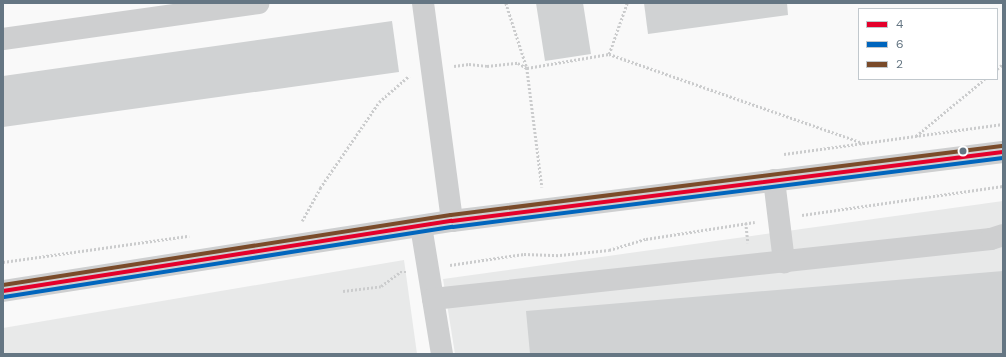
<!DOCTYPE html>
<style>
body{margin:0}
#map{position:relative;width:1006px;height:357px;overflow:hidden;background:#f9f9f9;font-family:"DM Sans",sans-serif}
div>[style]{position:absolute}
.built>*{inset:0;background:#e8e9e9}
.building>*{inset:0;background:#d0d2d3}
.path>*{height:2.5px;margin-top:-1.25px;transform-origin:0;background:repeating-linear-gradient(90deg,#cbcccd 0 2px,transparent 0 4px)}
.minor>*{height:22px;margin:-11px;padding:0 11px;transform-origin:11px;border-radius:11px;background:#cecfd0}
.bus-1>*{height:4px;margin:-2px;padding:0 2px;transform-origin:2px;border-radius:2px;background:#e4002b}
.bus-2>*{height:4px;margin:-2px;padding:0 2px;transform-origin:2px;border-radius:2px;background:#0065bd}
.bus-3>*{height:4px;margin:-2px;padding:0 2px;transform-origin:2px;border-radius:2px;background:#7a4b2a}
.dots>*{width:11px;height:11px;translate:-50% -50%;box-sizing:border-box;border:2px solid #fff;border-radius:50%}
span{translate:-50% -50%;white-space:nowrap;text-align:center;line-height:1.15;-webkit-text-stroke:4px #fff;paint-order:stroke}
.frame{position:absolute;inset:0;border:4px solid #657683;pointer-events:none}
.legend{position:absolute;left:858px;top:8px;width:140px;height:72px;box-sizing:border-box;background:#fff;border:1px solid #c1c8cd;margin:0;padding:5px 7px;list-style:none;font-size:12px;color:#657683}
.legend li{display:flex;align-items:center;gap:8px;height:20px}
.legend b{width:20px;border:1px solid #c1c8cd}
</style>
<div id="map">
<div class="built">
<div style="clip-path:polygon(1003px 201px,1003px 354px,455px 354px,443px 279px)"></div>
<div style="clip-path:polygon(404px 260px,417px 354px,3px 354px,3px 328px)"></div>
</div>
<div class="building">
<div style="clip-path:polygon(536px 3px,583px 3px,591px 54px,545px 61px)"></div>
<div style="clip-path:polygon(644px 3px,787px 3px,788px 15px,648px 34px)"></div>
<div style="clip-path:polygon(392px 21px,399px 72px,3px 127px,3px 76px)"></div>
<div style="clip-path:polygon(1003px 271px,1003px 354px,530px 354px,526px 311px)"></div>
</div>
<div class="path">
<div style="left:506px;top:3px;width:68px;rotate:72.1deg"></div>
<div style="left:527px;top:68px;width:120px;rotate:82.8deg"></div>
<div style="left:609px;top:54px;width:54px;rotate:-70.6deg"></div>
<div style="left:454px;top:66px;width:15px;rotate:-8deg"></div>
<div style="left:469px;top:64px;width:18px;rotate:6deg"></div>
<div style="left:487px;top:66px;width:31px;rotate:-6deg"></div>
<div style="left:518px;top:63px;width:10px;rotate:29deg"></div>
<div style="left:527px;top:68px;width:83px;rotate:-9.7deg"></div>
<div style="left:609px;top:54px;width:269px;rotate:19.3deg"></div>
<div style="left:997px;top:69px;width:8px;rotate:-40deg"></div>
<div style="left:916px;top:136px;width:89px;rotate:-39.6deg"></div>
<div style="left:784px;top:154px;width:221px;rotate:-7.8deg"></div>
<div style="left:802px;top:215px;width:203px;rotate:-8.2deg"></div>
<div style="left:302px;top:221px;width:38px;rotate:-61deg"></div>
<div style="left:320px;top:188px;width:104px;rotate:-55.5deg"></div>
<div style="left:379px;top:102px;width:40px;rotate:-41deg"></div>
<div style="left:746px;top:223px;width:20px;rotate:84deg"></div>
<div style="left:3px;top:262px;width:188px;rotate:-8deg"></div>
<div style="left:450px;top:265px;width:75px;rotate:-8.5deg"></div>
<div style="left:524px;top:254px;width:36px;rotate:2deg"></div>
<div style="left:560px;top:255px;width:49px;rotate:-5.8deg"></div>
<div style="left:609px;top:250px;width:39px;rotate:-17deg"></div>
<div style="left:646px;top:239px;width:110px;rotate:-8.9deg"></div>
<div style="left:343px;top:291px;width:38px;rotate:-7deg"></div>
<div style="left:381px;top:286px;width:24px;rotate:-36deg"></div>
<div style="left:400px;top:272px;width:6px"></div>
<div style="left:195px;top:354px;width:8px"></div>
</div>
<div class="minor">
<div style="left:423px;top:3px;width:220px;rotate:82.4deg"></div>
<div style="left:3px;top:39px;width:258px;rotate:-8deg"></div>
<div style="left:774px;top:180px;width:83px;rotate:83deg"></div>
<div style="left:421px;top:226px;width:130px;rotate:80.7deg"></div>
<div style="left:3px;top:291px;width:454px;rotate:-8.9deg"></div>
<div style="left:452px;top:221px;width:555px;rotate:-7.14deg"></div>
<div style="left:433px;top:299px;width:561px;rotate:-6.14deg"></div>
<div style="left:991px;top:239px;width:13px;rotate:-18deg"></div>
</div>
<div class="bus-1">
<div style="left:3px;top:291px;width:454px;rotate:-8.9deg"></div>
<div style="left:452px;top:221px;width:555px;rotate:-7.14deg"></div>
</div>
<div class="bus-2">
<div style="left:4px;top:297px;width:454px;rotate:-8.9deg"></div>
<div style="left:453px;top:227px;width:554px;rotate:-7.15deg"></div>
</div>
<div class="bus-3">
<div style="left:3px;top:285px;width:453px;rotate:-8.9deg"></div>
<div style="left:451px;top:215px;width:555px;rotate:-7.14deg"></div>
</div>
<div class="dots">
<div style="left:963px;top:151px;background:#657683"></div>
</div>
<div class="frame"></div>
<ul class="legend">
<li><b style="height:5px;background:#e4002b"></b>4</li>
<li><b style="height:5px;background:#0065bd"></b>6</li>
<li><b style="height:5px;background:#7a4b2a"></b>2</li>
</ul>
</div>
